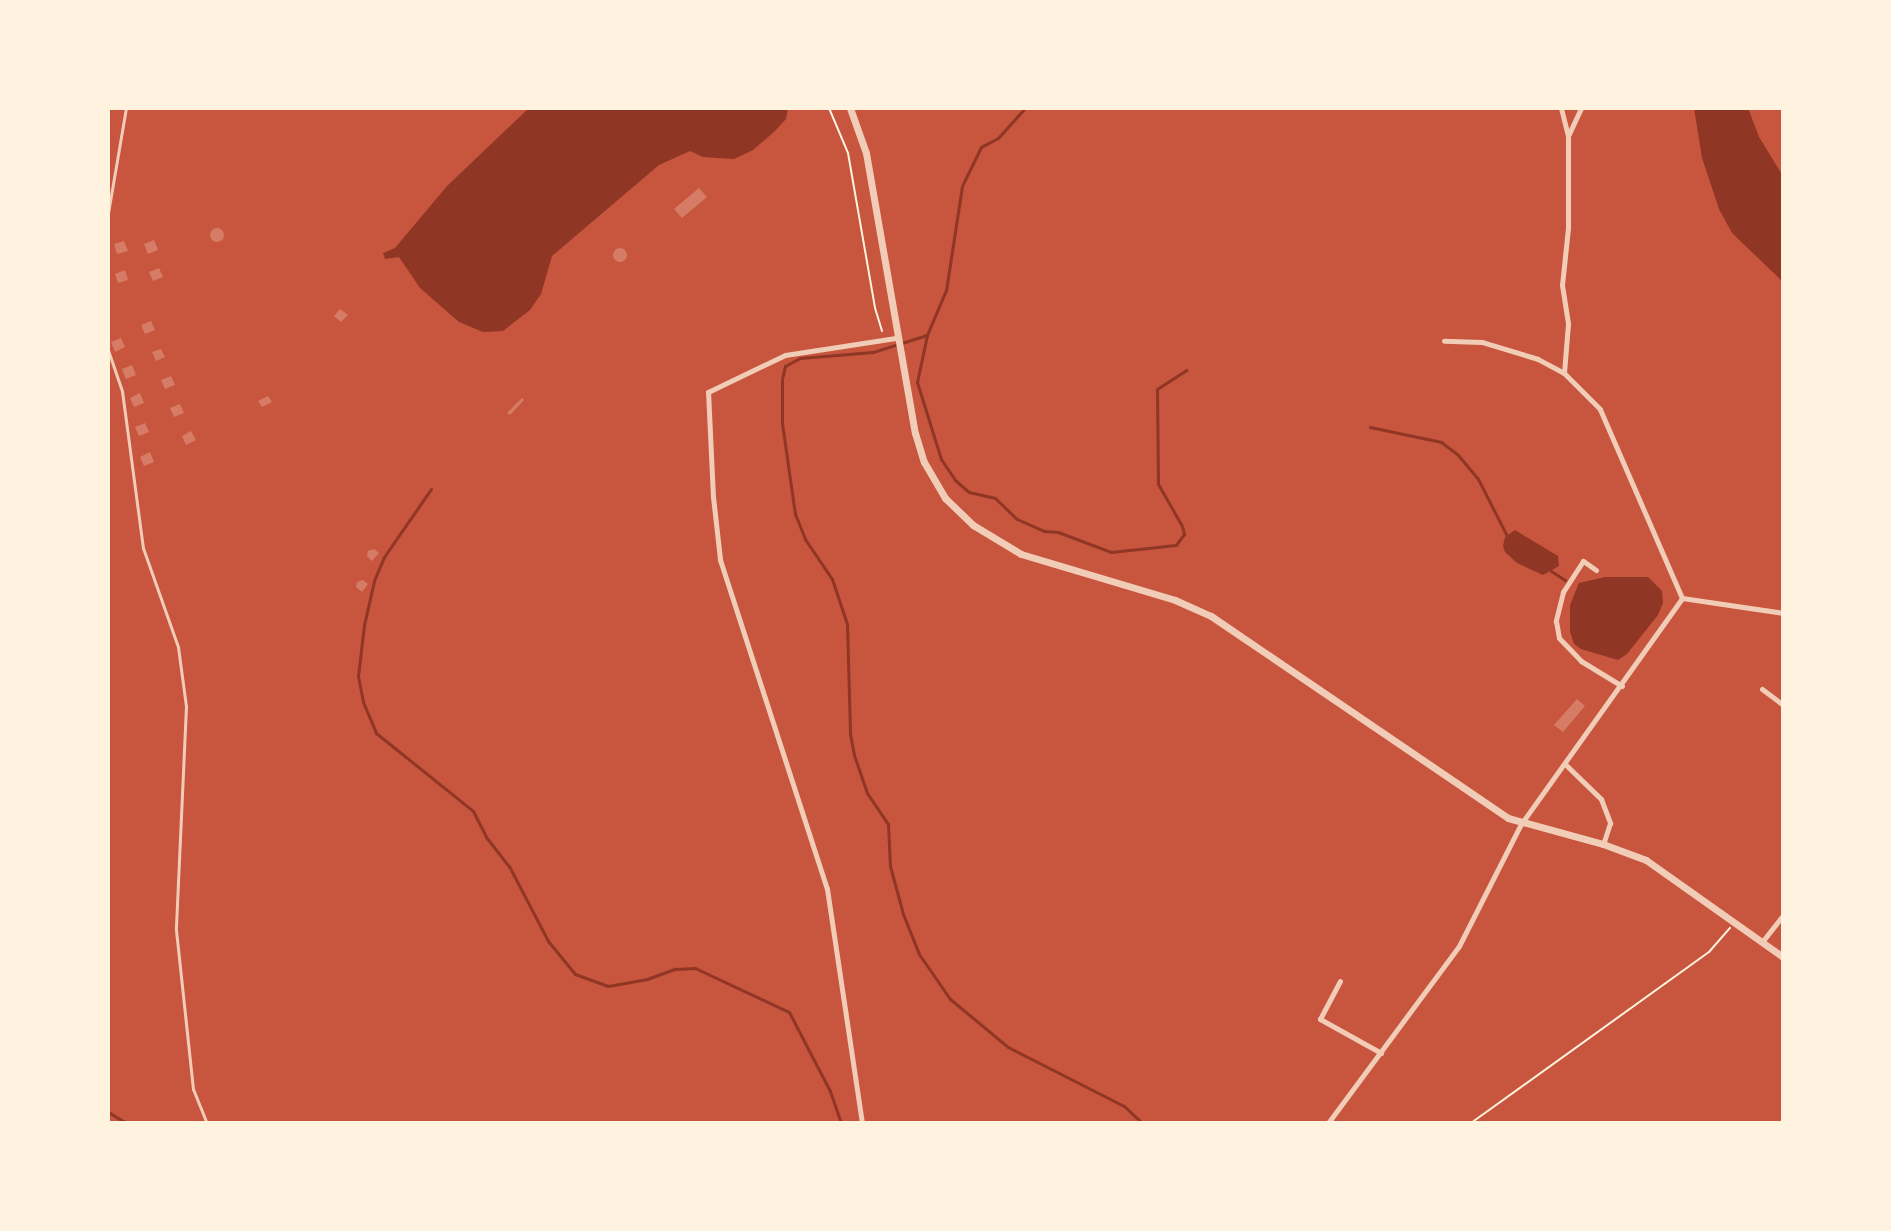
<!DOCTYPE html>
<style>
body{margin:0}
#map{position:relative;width:1891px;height:1231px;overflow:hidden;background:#c8553d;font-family:Inter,sans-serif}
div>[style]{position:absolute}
.water>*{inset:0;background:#8f3625}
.stream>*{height:3px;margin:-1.5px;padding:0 1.5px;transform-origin:1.5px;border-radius:1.5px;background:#8f3625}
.building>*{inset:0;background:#d67c66}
.round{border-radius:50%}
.path>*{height:2px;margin:-1px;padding:0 1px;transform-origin:1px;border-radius:1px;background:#fff3e0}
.service>*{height:3px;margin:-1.5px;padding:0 1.5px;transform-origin:1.5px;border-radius:1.5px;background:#f1ccb7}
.minor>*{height:5px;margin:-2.5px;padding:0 2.5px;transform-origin:2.5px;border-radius:2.5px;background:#f1ccb7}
.tertiary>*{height:7px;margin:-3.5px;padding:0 3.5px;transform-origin:3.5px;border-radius:3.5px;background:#f1ccb7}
span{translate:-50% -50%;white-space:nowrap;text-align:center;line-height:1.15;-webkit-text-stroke:8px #fff3e0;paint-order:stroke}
.frame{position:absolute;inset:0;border:110px solid #fff3e0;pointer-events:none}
</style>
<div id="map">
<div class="water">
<div style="clip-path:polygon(529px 108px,788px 108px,786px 119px,774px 132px,753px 150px,734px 159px,703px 157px,690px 151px,659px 165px,552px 256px,541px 294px,530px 310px,503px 331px,483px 332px,459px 322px,420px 288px,399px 257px,385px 259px,383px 253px,395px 248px,447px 186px)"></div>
<div style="clip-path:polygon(1694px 108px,1748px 108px,1759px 137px,1783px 176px,1783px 282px,1732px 233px,1719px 209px,1702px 158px)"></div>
<div style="clip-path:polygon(1515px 530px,1558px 556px,1559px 566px,1543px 575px,1517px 563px,1505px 552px,1503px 546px,1505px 537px)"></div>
<div style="clip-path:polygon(1605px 577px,1648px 577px,1662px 591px,1663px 603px,1658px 615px,1627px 654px,1618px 660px,1581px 649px,1574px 644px,1570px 632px,1570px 605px,1579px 583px)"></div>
</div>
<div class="stream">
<div style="left:1025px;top:108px;width:40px;rotate:132deg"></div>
<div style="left:998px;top:138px;width:19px;rotate:152deg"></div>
<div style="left:981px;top:147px;width:43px;rotate:116deg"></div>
<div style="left:962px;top:186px;width:105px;rotate:98.7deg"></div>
<div style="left:946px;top:290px;width:49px;rotate:112.9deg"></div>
<div style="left:927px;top:335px;width:48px;rotate:102deg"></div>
<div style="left:917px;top:382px;width:81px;rotate:72.7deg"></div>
<div style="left:941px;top:459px;width:25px;rotate:56deg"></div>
<div style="left:955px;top:480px;width:18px;rotate:41deg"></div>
<div style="left:969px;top:492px;width:27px;rotate:13deg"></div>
<div style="left:995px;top:498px;width:30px;rotate:44deg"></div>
<div style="left:1017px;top:519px;width:30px;rotate:24deg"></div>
<div style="left:1044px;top:531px;width:14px;rotate:4deg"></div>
<div style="left:1058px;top:532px;width:57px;rotate:20.7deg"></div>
<div style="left:1111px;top:552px;width:65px;rotate:-6.1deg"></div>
<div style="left:1176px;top:545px;width:14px;rotate:-54deg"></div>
<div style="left:1184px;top:534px;width:8px;rotate:-104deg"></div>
<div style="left:1182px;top:526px;width:48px;rotate:-119.7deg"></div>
<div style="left:1158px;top:484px;width:95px;rotate:-90.6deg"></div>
<div style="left:1157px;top:389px;width:35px;rotate:-33deg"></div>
<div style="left:927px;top:335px;width:57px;rotate:162.5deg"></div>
<div style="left:873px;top:352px;width:73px;rotate:175.3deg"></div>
<div style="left:800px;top:358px;width:17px;rotate:152deg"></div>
<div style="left:785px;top:366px;width:13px;rotate:103deg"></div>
<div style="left:782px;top:379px;width:44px;rotate:90deg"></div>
<div style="left:782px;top:423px;width:92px;rotate:81.9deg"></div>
<div style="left:795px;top:514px;width:27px;rotate:68deg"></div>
<div style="left:805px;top:539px;width:48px;rotate:56deg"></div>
<div style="left:832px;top:579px;width:47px;rotate:71.6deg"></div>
<div style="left:847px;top:624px;width:110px;rotate:88.4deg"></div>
<div style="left:850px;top:734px;width:21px;rotate:79deg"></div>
<div style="left:854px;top:755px;width:40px;rotate:71.1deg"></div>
<div style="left:867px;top:793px;width:37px;rotate:56deg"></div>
<div style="left:888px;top:824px;width:42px;rotate:87.3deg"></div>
<div style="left:890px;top:866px;width:50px;rotate:74.8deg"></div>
<div style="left:903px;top:914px;width:43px;rotate:68.2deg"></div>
<div style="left:919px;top:954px;width:55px;rotate:55.4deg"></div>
<div style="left:950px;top:999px;width:75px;rotate:39.6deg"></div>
<div style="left:1008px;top:1047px;width:130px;rotate:27deg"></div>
<div style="left:1124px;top:1106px;width:25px;rotate:43deg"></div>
<div style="left:1370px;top:427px;width:73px;rotate:11.9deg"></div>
<div style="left:1441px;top:442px;width:21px;rotate:37deg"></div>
<div style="left:1458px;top:455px;width:31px;rotate:50deg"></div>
<div style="left:1478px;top:479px;width:66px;rotate:63deg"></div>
<div style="left:431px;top:489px;width:83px;rotate:124.7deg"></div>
<div style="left:384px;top:557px;width:26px;rotate:113deg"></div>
<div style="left:374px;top:581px;width:45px;rotate:102.8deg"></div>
<div style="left:364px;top:625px;width:51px;rotate:96.7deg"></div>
<div style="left:358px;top:676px;width:26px;rotate:79deg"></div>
<div style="left:363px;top:702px;width:34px;rotate:67deg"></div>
<div style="left:376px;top:733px;width:124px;rotate:38.8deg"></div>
<div style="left:473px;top:811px;width:29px;rotate:63deg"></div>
<div style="left:486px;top:837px;width:37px;rotate:52deg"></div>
<div style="left:509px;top:866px;width:85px;rotate:62.5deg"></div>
<div style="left:548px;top:941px;width:43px;rotate:50.7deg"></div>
<div style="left:575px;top:974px;width:35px;rotate:20deg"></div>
<div style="left:608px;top:986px;width:40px;rotate:-10deg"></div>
<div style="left:647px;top:979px;width:30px;rotate:-20deg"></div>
<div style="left:675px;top:969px;width:20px;rotate:-3deg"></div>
<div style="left:695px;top:968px;width:104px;rotate:25.1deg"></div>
<div style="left:789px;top:1012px;width:89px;rotate:62.6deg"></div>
<div style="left:830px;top:1091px;width:34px;rotate:71deg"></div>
<div style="left:1551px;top:571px;width:17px;rotate:33deg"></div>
<div style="left:108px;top:1112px;width:21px;rotate:31deg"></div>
</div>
<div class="building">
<div style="clip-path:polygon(699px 188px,707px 197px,682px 218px,674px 209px)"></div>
<div class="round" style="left:210px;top:228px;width:14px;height:14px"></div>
<div style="clip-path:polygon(154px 240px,158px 250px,148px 254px,144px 244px)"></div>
<div style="clip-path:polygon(124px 241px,128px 251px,117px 254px,114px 244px)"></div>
<div class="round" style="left:613px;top:248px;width:14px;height:14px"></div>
<div style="clip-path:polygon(159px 268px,163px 277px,153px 281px,149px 272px)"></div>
<div style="clip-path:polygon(125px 270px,128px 280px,118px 283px,115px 274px)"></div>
<div style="clip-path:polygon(340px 309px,348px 315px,341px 322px,334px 316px)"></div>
<div style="clip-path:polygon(151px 321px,155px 330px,145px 334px,141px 325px)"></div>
<div style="clip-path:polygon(121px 338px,125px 347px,115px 352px,111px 342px)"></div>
<div style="clip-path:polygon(161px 349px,165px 357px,156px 361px,152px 352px)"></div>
<div style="clip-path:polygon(132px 365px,136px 375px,126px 379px,122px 369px)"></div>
<div style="clip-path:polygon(171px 376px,175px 385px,165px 389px,161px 380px)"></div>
<div style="clip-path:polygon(140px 393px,144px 403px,134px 407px,130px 398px)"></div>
<div style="clip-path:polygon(268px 396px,272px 402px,262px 407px,258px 401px)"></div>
<div style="clip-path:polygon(522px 398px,524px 400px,510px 415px,507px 413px)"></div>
<div style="clip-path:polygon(180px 404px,184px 413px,174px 417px,170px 408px)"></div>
<div style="clip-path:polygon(145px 423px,149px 432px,139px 436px,135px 427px)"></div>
<div style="clip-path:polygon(191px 431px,196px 440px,186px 445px,182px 436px)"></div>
<div style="clip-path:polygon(150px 452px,154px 462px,144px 466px,140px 457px)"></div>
<div style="clip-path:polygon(374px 549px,379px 553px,372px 561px,367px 556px,368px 551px)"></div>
<div style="clip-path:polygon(363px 580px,368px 584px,362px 592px,356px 587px,357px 582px)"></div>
<div style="clip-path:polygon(1577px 699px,1585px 706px,1563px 732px,1554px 725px)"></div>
</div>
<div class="path">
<div style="left:829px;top:108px;width:49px;rotate:67.1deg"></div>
<div style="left:848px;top:153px;width:157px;rotate:80.1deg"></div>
<div style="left:875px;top:308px;width:24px;rotate:73deg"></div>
<div style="left:1471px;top:1123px;width:293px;rotate:-35.7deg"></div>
<div style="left:1709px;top:952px;width:32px;rotate:-49deg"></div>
</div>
<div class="service">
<div style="left:108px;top:213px;width:107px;rotate:-80.3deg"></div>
<div style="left:108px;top:350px;width:43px;rotate:71.1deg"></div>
<div style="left:122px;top:391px;width:158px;rotate:82.4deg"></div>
<div style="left:143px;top:548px;width:105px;rotate:70.5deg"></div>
<div style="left:178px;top:647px;width:60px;rotate:82.3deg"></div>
<div style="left:186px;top:706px;width:224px;rotate:92.6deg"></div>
<div style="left:176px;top:930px;width:160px;rotate:83.9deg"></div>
<div style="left:193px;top:1089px;width:37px;rotate:68deg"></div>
</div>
<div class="minor">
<div style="left:1561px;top:108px;width:29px;rotate:76deg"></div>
<div style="left:1568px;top:136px;width:92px;rotate:90deg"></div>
<div style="left:1568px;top:228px;width:57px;rotate:96deg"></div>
<div style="left:1562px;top:285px;width:39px;rotate:81deg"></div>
<div style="left:1568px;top:324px;width:49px;rotate:94.7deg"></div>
<div style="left:1568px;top:136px;width:31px;rotate:-65deg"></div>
<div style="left:1596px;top:570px;width:16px;rotate:-145deg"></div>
<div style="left:1583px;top:561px;width:37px;rotate:123deg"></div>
<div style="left:1563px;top:592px;width:30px;rotate:104deg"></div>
<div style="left:1556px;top:621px;width:17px;rotate:80deg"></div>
<div style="left:1559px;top:638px;width:32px;rotate:46deg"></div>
<div style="left:1581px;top:661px;width:48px;rotate:31.4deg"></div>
<div style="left:1682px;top:598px;width:102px;rotate:8.4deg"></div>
<div style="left:1762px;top:689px;width:26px;rotate:37deg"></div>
<div style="left:1566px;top:765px;width:49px;rotate:44.2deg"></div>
<div style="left:1601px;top:799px;width:26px;rotate:69deg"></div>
<div style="left:1610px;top:823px;width:22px;rotate:108deg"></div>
<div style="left:1762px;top:942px;width:34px;rotate:-52deg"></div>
<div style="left:1340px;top:981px;width:43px;rotate:117.8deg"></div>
<div style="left:1320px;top:1019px;width:70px;rotate:29.1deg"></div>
<div style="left:862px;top:1123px;width:237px;rotate:-98.5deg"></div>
<div style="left:827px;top:889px;width:347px;rotate:-108deg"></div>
<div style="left:720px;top:559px;width:62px;rotate:-96.4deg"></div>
<div style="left:713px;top:497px;width:105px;rotate:-92.7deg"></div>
<div style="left:708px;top:392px;width:85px;rotate:-25.7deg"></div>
<div style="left:785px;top:355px;width:112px;rotate:-8.7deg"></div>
<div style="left:1328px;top:1123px;width:220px;rotate:-53.5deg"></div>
<div style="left:1459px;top:946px;width:137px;rotate:-63.1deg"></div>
<div style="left:1521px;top:824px;width:277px;rotate:-54.5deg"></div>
<div style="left:1682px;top:598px;width:206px;rotate:-113.5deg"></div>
<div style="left:1600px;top:409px;width:51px;rotate:-135deg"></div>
<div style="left:1564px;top:373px;width:30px;rotate:-152deg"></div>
<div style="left:1538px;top:359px;width:59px;rotate:-163.1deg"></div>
<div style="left:1482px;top:342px;width:38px;rotate:-178deg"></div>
</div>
<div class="tertiary">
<div style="left:850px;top:108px;width:48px;rotate:70.4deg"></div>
<div style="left:866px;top:153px;width:284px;rotate:80.1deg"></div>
<div style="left:915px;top:433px;width:30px;rotate:73deg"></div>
<div style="left:924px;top:462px;width:42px;rotate:59.7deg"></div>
<div style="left:945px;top:498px;width:39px;rotate:44deg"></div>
<div style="left:973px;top:525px;width:56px;rotate:31.1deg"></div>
<div style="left:1021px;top:554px;width:161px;rotate:16.6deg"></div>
<div style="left:1175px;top:600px;width:39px;rotate:24deg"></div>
<div style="left:1211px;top:616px;width:359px;rotate:34.2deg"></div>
<div style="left:1508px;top:818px;width:98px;rotate:15.3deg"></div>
<div style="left:1603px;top:844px;width:46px;rotate:20.4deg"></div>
<div style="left:1646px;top:860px;width:168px;rotate:35.3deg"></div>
</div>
<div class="frame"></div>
</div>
